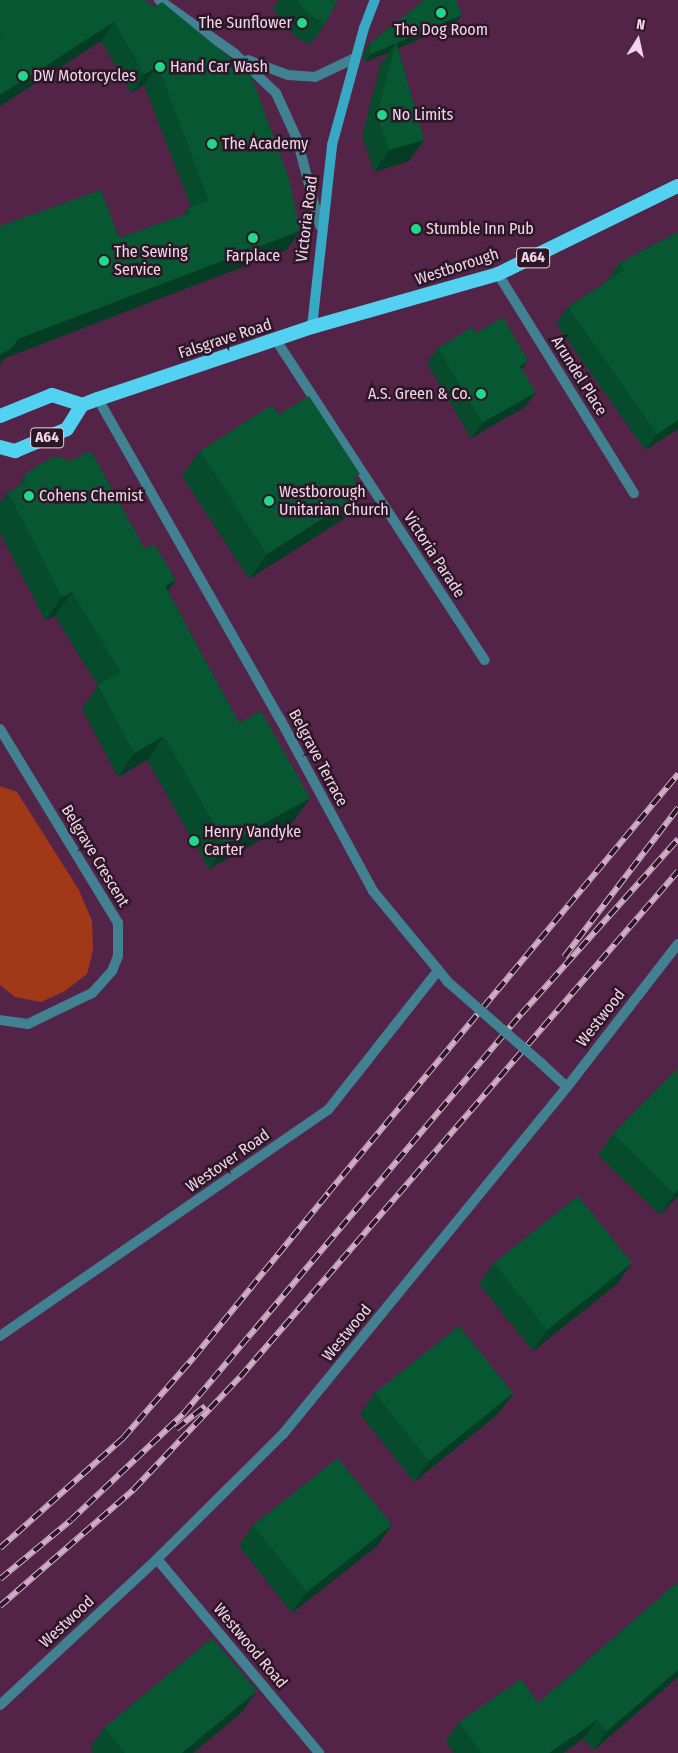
<!DOCTYPE html>
<style>
body{margin:0}
#map{position:relative;width:678px;height:1753px;overflow:hidden;background:#532448;font-family:"Fira Sans Condensed",sans-serif}
div>[style]{position:absolute}
.green>*{inset:0;background:#a13817}
.minor>*{height:10px;margin:-5px;padding:0 5px;transform-origin:5px;border-radius:5px;background:#418192}
.secondary>*{height:10px;margin:-5px;padding:0 5px;transform-origin:5px;border-radius:5px;background:#38a9c4}
.trunk>*{height:14px;margin:-7px;padding:0 7px;transform-origin:7px;border-radius:7px;background:#52d2f0}
.rail>*{height:5.5px;margin-top:-2.75px;transform-origin:0;background:repeating-linear-gradient(90deg,#2c1727 0 11px,#cfaec6 0 22px);box-sizing:border-box;border-block:1px solid #cfaec6}
.minor-bridge>*{height:10px;margin:-5px;padding:0 5px;transform-origin:5px;border-radius:5px;background:#418192}
.wall>*{inset:0;background:#064b2c}
.shaded-wall>*{inset:0;background:#053d24}
.building>*{inset:0;background:#075733}
.dots>*{width:14px;height:14px;translate:-50% -50%;box-sizing:border-box;border:2px solid #2c1727;border-radius:50%}
span{translate:-50% -50%;white-space:nowrap;text-align:center;line-height:1.15;-webkit-text-stroke:5px #2c1727;paint-order:stroke}
.shield-label span{padding:1px 4px;background:#2c1727;border:1px solid;border-radius:4px;-webkit-text-stroke-width:0}
.shield-label{font-size:15px;color:#f3d5ea;font-weight:700}
.poi-label{font-size:16px;color:#f3d5ea}
.right{translate:-100% -50%;text-align:right}
.left{translate:0 -50%;text-align:left}
.street-label{font-size:16px;color:#f3d5ea}
.north{position:absolute;left:613px;top:15px;width:50px;height:50px;-webkit-text-stroke:4px #2c1727;paint-order:stroke;rotate:10deg;font-size:14px;font-weight:700;line-height:20px;text-align:center;color:#f3d5ea}
.north::after{content:'';display:block;margin:auto;width:18px;height:22px;background:#f3d5ea;clip-path:polygon(50% 0,100% 100%,50% 72%,0 100%)}
</style>
<div id="map">
<div class="green">
<div style="clip-path:polygon(0 786px,17px 792px,79px 890px,92px 921px,93px 950px,87px 974px,65px 991px,41px 1002px,15px 997px,0 985px)"></div>
</div>
<div class="minor">
<div style="left:159px;top:0;width:92px;rotate:35.2deg"></div>
<div style="left:234px;top:53px;width:58px;rotate:43.6deg"></div>
<div style="left:276px;top:93px;width:51px;rotate:65.5deg"></div>
<div style="left:297px;top:139px;width:90px;rotate:75.2deg"></div>
<div style="left:248px;top:60px;width:43px;rotate:20.6deg"></div>
<div style="left:288px;top:75px;width:27px;rotate:4deg"></div>
<div style="left:315px;top:77px;width:44px;rotate:-25.4deg"></div>
<div style="left:498px;top:274px;width:258px;rotate:58.2deg"></div>
<div style="left:276px;top:340px;width:382px;rotate:56.9deg"></div>
<div style="left:98px;top:399px;width:368px;rotate:60.4deg"></div>
<div style="left:280px;top:719px;width:196px;rotate:61.6deg"></div>
<div style="left:373px;top:891px;width:118px;rotate:50.5deg"></div>
<div style="left:0;top:729px;width:227px;rotate:58.7deg"></div>
<div style="left:118px;top:923px;width:33px;rotate:90deg"></div>
<div style="left:118px;top:956px;width:16px;rotate:112deg"></div>
<div style="left:112px;top:971px;width:30px;rotate:132deg"></div>
<div style="left:92px;top:993px;width:71px;rotate:154.2deg"></div>
<div style="left:28px;top:1024px;width:28px;rotate:-172deg"></div>
<div style="left:541px;top:1063px;width:35px;rotate:43deg"></div>
<div style="left:0;top:1336px;width:398px;rotate:-34.6deg"></div>
<div style="left:328px;top:1110px;width:176px;rotate:-51.7deg"></div>
<div style="left:157px;top:1559px;width:253px;rotate:50.1deg"></div>
<div style="left:0;top:1705px;width:214px;rotate:-42.9deg"></div>
<div style="left:157px;top:1559px;width:177px;rotate:-44.8deg"></div>
<div style="left:283px;top:1434px;width:448px;rotate:-50.7deg"></div>
<div style="left:567px;top:1087px;width:181px;rotate:-52.2deg"></div>
</div>
<div class="secondary">
<div style="left:312px;top:327px;width:183px;rotate:-83.7deg"></div>
<div style="left:332px;top:145px;width:121px;rotate:-74.7deg"></div>
<div style="left:364px;top:28px;width:30px;rotate:-69deg"></div>
</div>
<div class="trunk">
<div style="left:0;top:416px;width:56px;rotate:-22deg"></div>
<div style="left:52px;top:395px;width:32px;rotate:18deg"></div>
<div style="left:0;top:447px;width:16px;rotate:15deg"></div>
<div style="left:15px;top:451px;width:56px;rotate:-22.9deg"></div>
<div style="left:67px;top:429px;width:28px;rotate:-58deg"></div>
<div style="left:82px;top:405px;width:17px;rotate:-21deg"></div>
<div style="left:98px;top:399px;width:226px;rotate:-18.6deg"></div>
<div style="left:312px;top:327px;width:193px;rotate:-15.9deg"></div>
<div style="left:498px;top:274px;width:200px;rotate:-26.1deg"></div>
</div>
<div class="rail">
<div style="left:564px;top:957px;width:188px;rotate:-52.6deg"></div>
<div style="left:176px;top:1429px;width:37px;rotate:-38deg"></div>
<div style="left:0;top:1548px;width:165px;rotate:-41.8deg"></div>
<div style="left:123px;top:1438px;width:108px;rotate:-48.8deg"></div>
<div style="left:194px;top:1357px;width:212px;rotate:-50.7deg"></div>
<div style="left:328px;top:1193px;width:546px;rotate:-50.13deg"></div>
<div style="left:0;top:1579px;width:92px;rotate:-39.7deg"></div>
<div style="left:71px;top:1520px;width:156px;rotate:-43.4deg"></div>
<div style="left:184px;top:1413px;width:522px;rotate:-49.82deg"></div>
<div style="left:521px;top:1014px;width:235px;rotate:-48.1deg"></div>
<div style="left:0;top:1606px;width:178px;rotate:-41.1deg"></div>
<div style="left:134px;top:1489px;width:154px;rotate:-46.6deg"></div>
<div style="left:240px;top:1377px;width:669px;rotate:-49.12deg"></div>
</div>
<div class="minor-bridge">
<div style="left:448px;top:982px;width:123px;rotate:41.1deg"></div>
</div>
<div class="wall">
<div style="clip-path:polygon(0 0,145px 0,287px 250px,5px 358px,0 226px,119px 238px,184px 215px,188px 208px,191px 207px,144px 85px,131px 93px,101px 41px,0 106px)"></div>
<div style="clip-path:polygon(279px 0,337px 0,325px 24px,310px 45px,293px 35px,273px 9px)"></div>
<div style="clip-path:polygon(462px 15px,456px 23px,398px 48px,424px 140px,409px 161px,374px 172px,362px 135px,381px 63px,390px 52px,365px 62px,363px 59px,365px 50px,371px 42px)"></div>
<div style="clip-path:polygon(678px 232px,678px 429px,645px 450px,556px 324px,568px 307px,609px 280px,608px 279px,619px 263px)"></div>
<div style="clip-path:polygon(476px 333px,522px 369px,525px 407px,471px 438px,427px 363px,438px 348px)"></div>
<div style="clip-path:polygon(279px 415px,355px 481px,363px 493px,345px 518px,249px 579px,182px 476px,200px 451px)"></div>
<div style="clip-path:polygon(25px 475px,168px 591px,239px 723px,310px 798px,293px 822px,209px 869px,147px 760px,118px 777px,82px 709px,98px 686px,55px 616px,45px 620px,0 533px,0 503px,8px 492px,17px 488px)"></div>
<div style="clip-path:polygon(678px 1068px,678px 1196px,660px 1215px,598px 1155px,613px 1134px)"></div>
<div style="clip-path:polygon(494px 1263px,617px 1284px,533px 1351px,479px 1284px)"></div>
<div style="clip-path:polygon(375px 1393px,513px 1393px,498px 1414px,414px 1482px,360px 1414px)"></div>
<div style="clip-path:polygon(253px 1525px,392px 1525px,377px 1546px,292px 1613px,239px 1546px)"></div>
<div style="clip-path:polygon(678px 1582px,678px 1677px,594px 1750px,583px 1739px,563px 1753px,454px 1753px,446px 1741px,459px 1722px,538px 1703px)"></div>
<div style="clip-path:polygon(242px 1712px,193px 1753px,93px 1753px,90px 1749px,104px 1728px)"></div>
</div>
<div class="shaded-wall">
<div style="clip-path:polygon(462px 15px,456px 23px,394px 50px,396px 43px)"></div>
<div style="clip-path:polygon(114px 22px,101px 41px,0 106px,0 95px)"></div>
<div style="clip-path:polygon(395px 44px,390px 52px,365px 62px,371px 54px)"></div>
<div style="clip-path:polygon(158px 66px,144px 85px,131px 93px,144px 74px)"></div>
<div style="clip-path:polygon(424px 140px,409px 161px,374px 172px,389px 150px)"></div>
<div style="clip-path:polygon(300px 231px,287px 250px,5px 358px,0 365px,0 354px,18px 339px)"></div>
<div style="clip-path:polygon(528px 361px,517px 376px,520px 366px)"></div>
<div style="clip-path:polygon(536px 392px,525px 407px,471px 438px,482px 423px)"></div>
<div style="clip-path:polygon(678px 420px,678px 429px,645px 450px,657px 434px)"></div>
<div style="clip-path:polygon(363px 493px,345px 518px,249px 579px,267px 554px)"></div>
<div style="clip-path:polygon(176px 580px,159px 604px,165px 586px)"></div>
<div style="clip-path:polygon(72px 592px,55px 616px,45px 620px,62px 597px)"></div>
<div style="clip-path:polygon(164px 736px,147px 760px,118px 777px,134px 753px)"></div>
<div style="clip-path:polygon(310px 798px,293px 822px,209px 869px,226px 845px)"></div>
<div style="clip-path:polygon(678px 1190px,678px 1196px,660px 1215px,674px 1194px)"></div>
<div style="clip-path:polygon(632px 1263px,617px 1284px,533px 1351px,547px 1330px)"></div>
<div style="clip-path:polygon(513px 1393px,498px 1414px,414px 1482px,429px 1461px)"></div>
<div style="clip-path:polygon(392px 1525px,377px 1546px,292px 1613px,307px 1592px)"></div>
<div style="clip-path:polygon(678px 1670px,678px 1677px,594px 1750px,607px 1731px)"></div>
<div style="clip-path:polygon(257px 1691px,242px 1712px,193px 1753px,182px 1753px)"></div>
<div style="clip-path:polygon(597px 1720px,583px 1739px,563px 1753px,549px 1753px)"></div>
</div>
<div class="building">
<div style="clip-path:polygon(0 0,145px 0,155px 7px,162px 2px,251px 75px,289px 179px,300px 231px,18px 339px,11px 349px,0 354px,0 226px,101px 190px,119px 238px,190px 213px,188px 208px,209px 201px,158px 66px,144px 74px,114px 22px,0 95px,0 36px,3px 35px,0 32px)"></div>
<div style="clip-path:polygon(297px 0,337px 0,325px 24px,307px 13px)"></div>
<div style="clip-path:polygon(424px 0,456px 0,462px 15px,371px 54px,369px 50px,371px 42px)"></div>
<div style="clip-path:polygon(396px 42px,424px 140px,389px 150px,377px 114px)"></div>
<div style="clip-path:polygon(678px 232px,678px 420px,657px 434px,568px 307px,625px 270px,619px 263px)"></div>
<div style="clip-path:polygon(503px 317px,528px 361px,520px 366px,536px 392px,482px 423px,438px 348px,472px 327px,476px 333px)"></div>
<div style="clip-path:polygon(309px 396px,360px 474px,353px 478px,363px 493px,267px 554px,200px 451px,272px 405px,279px 415px)"></div>
<div style="clip-path:polygon(91px 451px,145px 549px,154px 544px,176px 580px,165px 586px,239px 723px,261px 711px,310px 798px,226px 845px,164px 736px,134px 753px,98px 685px,121px 672px,72px 592px,62px 597px,8px 492px,25px 484px,25px 475px,40px 464px,57px 456px,69px 461px)"></div>
<div style="clip-path:polygon(678px 1068px,678px 1190px,674px 1194px,613px 1134px)"></div>
<div style="clip-path:polygon(578px 1196px,632px 1263px,547px 1330px,494px 1263px)"></div>
<div style="clip-path:polygon(459px 1326px,513px 1393px,429px 1461px,375px 1393px)"></div>
<div style="clip-path:polygon(338px 1458px,392px 1525px,307px 1592px,253px 1525px)"></div>
<div style="clip-path:polygon(678px 1582px,678px 1670px,607px 1731px,597px 1720px,549px 1753px,481px 1753px,459px 1722px,521px 1679px,538px 1703px)"></div>
<div style="clip-path:polygon(212px 1638px,257px 1691px,182px 1753px,125px 1753px,104px 1728px)"></div>
</div>
<div class="dots">
<div style="left:441px;top:13px;background:#20d887"></div>
<div style="left:302px;top:23px;background:#20d887"></div>
<div style="left:160px;top:67px;background:#20d887"></div>
<div style="left:23px;top:76px;background:#20d887"></div>
<div style="left:382px;top:115px;background:#20d887"></div>
<div style="left:212px;top:144px;background:#20d887"></div>
<div style="left:416px;top:229px;background:#20d887"></div>
<div style="left:253px;top:238px;background:#20d887"></div>
<div style="left:104px;top:261px;background:#20d887"></div>
<div style="left:481px;top:394px;background:#20d887"></div>
<div style="left:29px;top:496px;background:#20d887"></div>
<div style="left:269px;top:501px;background:#20d887"></div>
<div style="left:194px;top:841px;background:#20d887"></div>
</div>
<div class="shield-label">
<span style="left:533px;top:258px">A64</span>
<span style="left:47px;top:438px">A64</span>
</div>
<div class="poi-label">
<span class="right" style="left:292px;top:23px">The Sunflower</span>
<span style="left:441px;top:30px">The Dog Room</span>
<span class="left" style="left:170px;top:67px">Hand Car Wash</span>
<span class="left" style="left:33px;top:76px">DW Motorcycles</span>
<span class="left" style="left:392px;top:115px">No Limits</span>
<span class="left" style="left:222px;top:144px">The Academy</span>
<span class="left" style="left:426px;top:229px">Stumble Inn Pub</span>
<span class="left" style="left:114px;top:261px">The Sewing<br>Service</span>
<span style="left:253px;top:256px">Farplace</span>
<span class="right" style="left:471px;top:394px">A.S. Green &amp; Co.</span>
<span class="left" style="left:279px;top:501px">Westborough<br>Unitarian Church</span>
<span class="left" style="left:39px;top:496px">Cohens Chemist</span>
<span class="left" style="left:204px;top:841px">Henry Vandyke<br>Carter</span>
</div>
<div class="street-label">
<span style="left:307px;top:219px;rotate:-83deg">Victoria Road</span>
<span style="left:457px;top:267px;rotate:-18deg">Westborough</span>
<span style="left:225px;top:339px;rotate:-18deg">Falsgrave Road</span>
<span style="left:579px;top:376px;rotate:58deg">Arundel Place</span>
<span style="left:434px;top:555px;rotate:57deg">Victoria Parade</span>
<span style="left:318px;top:758px;rotate:62deg">Belgrave Terrace</span>
<span style="left:95px;top:856px;rotate:59deg">Belgrave Crescent</span>
<span style="left:601px;top:1018px;rotate:-52deg">Westwood</span>
<span style="left:228px;top:1161px;rotate:-35deg">Westover Road</span>
<span style="left:347px;top:1333px;rotate:-51deg">Westwood</span>
<span style="left:67px;top:1622px;rotate:-43deg">Westwood</span>
<span style="left:250px;top:1646px;rotate:50deg">Westwood Road</span>
</div>
<div class="north">N</div>
</div>
